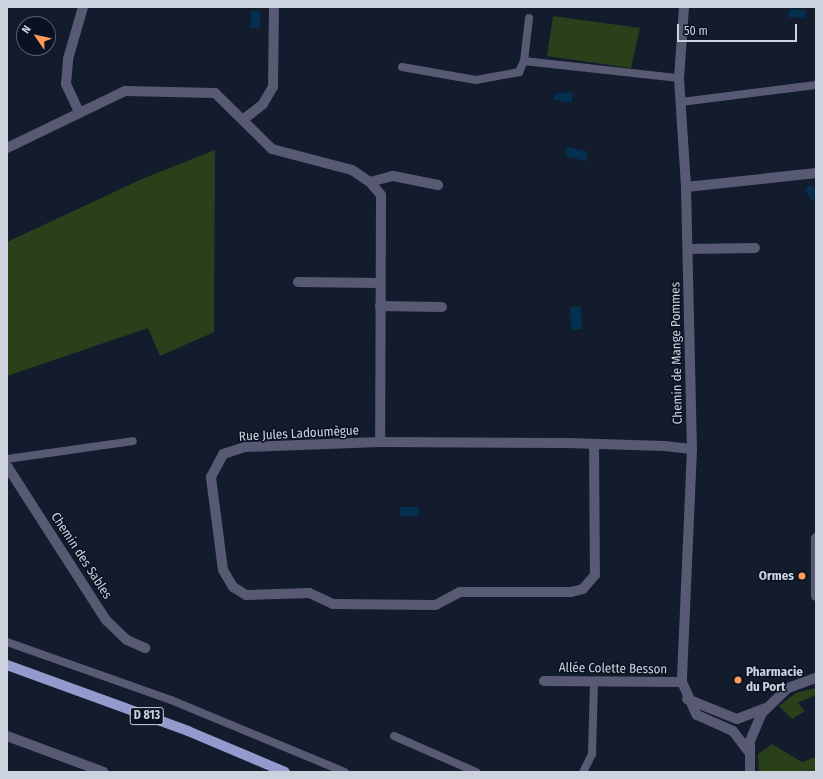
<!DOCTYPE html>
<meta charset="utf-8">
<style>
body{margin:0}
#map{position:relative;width:823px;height:779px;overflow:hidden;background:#121c2c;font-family:"Fira Sans Condensed",sans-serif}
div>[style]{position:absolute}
.green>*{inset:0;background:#29401b}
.water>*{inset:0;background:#052f4f}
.service>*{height:8px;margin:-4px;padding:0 4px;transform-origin:4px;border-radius:4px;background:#585a74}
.minor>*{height:10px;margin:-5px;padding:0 5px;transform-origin:5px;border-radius:5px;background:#585a74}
.tertiary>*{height:10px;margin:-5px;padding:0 5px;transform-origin:5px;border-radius:5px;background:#585a74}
.primary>*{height:10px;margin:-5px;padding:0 5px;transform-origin:5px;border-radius:5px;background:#959ace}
.dots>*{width:11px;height:11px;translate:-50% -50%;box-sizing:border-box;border:2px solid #091222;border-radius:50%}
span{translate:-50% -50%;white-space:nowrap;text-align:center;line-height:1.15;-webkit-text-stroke:3px #091222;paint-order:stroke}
.shield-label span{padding:1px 3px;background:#091222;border:1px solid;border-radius:3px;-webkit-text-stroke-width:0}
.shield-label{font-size:12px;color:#ccd3de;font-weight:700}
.street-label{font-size:13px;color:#ccd3de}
.poi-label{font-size:13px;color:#ccd3de;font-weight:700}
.right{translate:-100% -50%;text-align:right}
.left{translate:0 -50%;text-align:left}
.frame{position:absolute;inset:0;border:8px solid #ccd3de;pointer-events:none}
.north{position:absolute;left:16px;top:16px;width:40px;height:40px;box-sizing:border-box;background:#091222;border:1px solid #575f6d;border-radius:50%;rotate:304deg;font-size:11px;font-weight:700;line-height:16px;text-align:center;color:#ccd3de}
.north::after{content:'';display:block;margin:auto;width:14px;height:18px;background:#ff9a5b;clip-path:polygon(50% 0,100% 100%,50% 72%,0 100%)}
.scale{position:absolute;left:677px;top:24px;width:120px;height:18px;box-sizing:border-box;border:2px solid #ccd3de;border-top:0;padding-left:5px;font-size:12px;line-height:14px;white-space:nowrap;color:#ccd3de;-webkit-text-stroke:3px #091222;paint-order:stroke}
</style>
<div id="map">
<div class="green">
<div style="clip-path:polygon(553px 16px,640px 28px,631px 68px,547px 56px)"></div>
<div style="clip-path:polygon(215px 150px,214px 332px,160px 356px,148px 328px,7px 376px,7px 242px,142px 179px)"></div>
<div style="clip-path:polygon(816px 688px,816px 695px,798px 703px,805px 711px,792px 719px,779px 706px,796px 693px)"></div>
<div style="clip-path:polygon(772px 744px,802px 762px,816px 757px,816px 772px,759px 772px,758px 754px)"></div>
</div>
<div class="water">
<div style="clip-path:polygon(789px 9px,806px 10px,806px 18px,788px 17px)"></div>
<div style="clip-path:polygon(251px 11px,260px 11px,260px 28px,251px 28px)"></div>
<div style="clip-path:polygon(569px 92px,573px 94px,572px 103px,553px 100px,555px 94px)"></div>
<div style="clip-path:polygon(567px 147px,588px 152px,586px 161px,565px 156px)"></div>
<div style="clip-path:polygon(812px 185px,816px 192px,813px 203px,805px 189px)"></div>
<div style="clip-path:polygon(581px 306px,582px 329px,571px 330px,570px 307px)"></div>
<div style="clip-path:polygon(400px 507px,419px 507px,419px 516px,400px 516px)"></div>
</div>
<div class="service">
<div style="left:529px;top:18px;width:43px;rotate:96.6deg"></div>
<div style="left:524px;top:61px;width:156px;rotate:6.3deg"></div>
<div style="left:402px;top:67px;width:75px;rotate:10deg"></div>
<div style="left:476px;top:80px;width:44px;rotate:-10.5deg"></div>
<div style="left:519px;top:72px;width:12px;rotate:-66deg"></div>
<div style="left:681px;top:102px;width:136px;rotate:-7.2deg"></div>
<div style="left:7px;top:459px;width:127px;rotate:-8.1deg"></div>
<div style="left:7px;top:642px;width:174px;rotate:19.5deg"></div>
<div style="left:171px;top:700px;width:188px;rotate:22.5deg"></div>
<div style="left:394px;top:736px;width:90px;rotate:23.7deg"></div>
<div style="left:583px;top:772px;width:20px;rotate:-63deg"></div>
<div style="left:592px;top:754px;width:72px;rotate:-88.4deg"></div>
</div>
<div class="minor">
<div style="left:684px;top:7px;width:71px;rotate:94deg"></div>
<div style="left:679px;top:78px;width:109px;rotate:86.3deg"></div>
<div style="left:686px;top:187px;width:262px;rotate:88.7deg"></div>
<div style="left:692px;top:449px;width:233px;rotate:92.5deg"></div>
<div style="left:682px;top:682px;width:36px;rotate:66deg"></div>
<div style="left:697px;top:715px;width:39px;rotate:24deg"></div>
<div style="left:733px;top:731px;width:25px;rotate:53deg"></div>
<div style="left:79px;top:112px;width:31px;rotate:-115deg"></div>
<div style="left:66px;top:84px;width:25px;rotate:-85deg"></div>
<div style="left:68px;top:59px;width:54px;rotate:-73.9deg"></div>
<div style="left:244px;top:119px;width:24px;rotate:-38deg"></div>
<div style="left:263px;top:104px;width:20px;rotate:-60deg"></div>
<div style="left:273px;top:87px;width:80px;rotate:-89.3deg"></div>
<div style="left:7px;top:148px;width:131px;rotate:-25.8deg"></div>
<div style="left:125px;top:91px;width:90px;rotate:1.3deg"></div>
<div style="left:215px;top:93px;width:80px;rotate:44.5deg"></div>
<div style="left:272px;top:149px;width:83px;rotate:14.7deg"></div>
<div style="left:352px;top:170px;width:22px;rotate:34deg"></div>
<div style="left:370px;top:182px;width:17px;rotate:50deg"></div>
<div style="left:381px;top:195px;width:247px;rotate:90.2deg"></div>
<div style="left:370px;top:182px;width:24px;rotate:-15deg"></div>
<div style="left:393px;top:176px;width:46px;rotate:11.3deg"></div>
<div style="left:686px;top:187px;width:131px;rotate:-6.1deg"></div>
<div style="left:688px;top:249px;width:67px;rotate:-0.9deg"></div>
<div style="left:298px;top:282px;width:81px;rotate:0.7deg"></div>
<div style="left:380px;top:306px;width:62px;rotate:0.9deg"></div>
<div style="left:594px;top:444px;width:131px;rotate:89.6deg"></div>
<div style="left:595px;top:575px;width:18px;rotate:131deg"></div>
<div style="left:583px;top:589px;width:12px;rotate:166deg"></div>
<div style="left:571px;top:592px;width:111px;rotate:180deg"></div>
<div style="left:460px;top:592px;width:27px;rotate:152deg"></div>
<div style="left:436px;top:605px;width:103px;rotate:-179.4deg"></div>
<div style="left:333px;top:604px;width:26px;rotate:-155deg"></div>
<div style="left:309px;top:593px;width:63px;rotate:178.2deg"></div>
<div style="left:246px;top:595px;width:15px;rotate:-148deg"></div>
<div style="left:233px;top:587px;width:20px;rotate:-120deg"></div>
<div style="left:223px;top:570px;width:94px;rotate:-97.4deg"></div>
<div style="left:211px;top:477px;width:26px;rotate:-62deg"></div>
<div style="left:223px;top:454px;width:23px;rotate:-18deg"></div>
<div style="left:245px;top:447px;width:135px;rotate:-2.1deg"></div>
<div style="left:380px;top:442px;width:187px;rotate:0.3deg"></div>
<div style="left:567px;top:443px;width:97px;rotate:1.8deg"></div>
<div style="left:664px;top:446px;width:28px;rotate:6deg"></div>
<div style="left:7px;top:466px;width:183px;rotate:57.3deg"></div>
<div style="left:106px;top:620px;width:29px;rotate:44deg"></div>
<div style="left:127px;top:640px;width:20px;rotate:24deg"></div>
<div style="left:816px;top:538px;width:58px;rotate:90deg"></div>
<div style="left:544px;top:681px;width:138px;rotate:0.4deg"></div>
<div style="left:687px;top:699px;width:54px;rotate:21.8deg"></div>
<div style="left:737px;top:719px;width:30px;rotate:-21deg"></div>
<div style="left:7px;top:736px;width:103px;rotate:20.4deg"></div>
</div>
<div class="tertiary">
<div style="left:750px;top:772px;width:31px;rotate:-90deg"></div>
<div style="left:750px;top:741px;width:30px;rotate:-67deg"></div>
<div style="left:762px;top:713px;width:36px;rotate:-44deg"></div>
<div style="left:788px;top:688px;width:30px;rotate:-20deg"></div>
</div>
<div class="primary">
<div style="left:7px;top:665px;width:193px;rotate:20deg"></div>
<div style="left:188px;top:731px;width:105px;rotate:22.9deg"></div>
</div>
<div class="dots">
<div style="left:802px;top:576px;background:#ff9a5b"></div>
<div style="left:738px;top:680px;background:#ff9a5b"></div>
</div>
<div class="shield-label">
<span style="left:147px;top:716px">D 813</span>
</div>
<div class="street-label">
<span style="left:677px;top:353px;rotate:-91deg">Chemin de Mange Pommes</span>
<span style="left:299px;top:434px;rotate:-3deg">Rue Jules Ladoumègue</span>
<span style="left:81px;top:556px;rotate:57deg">Chemin des Sables</span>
<span style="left:613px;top:669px;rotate:1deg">Allée Colette Besson</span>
</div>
<div class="poi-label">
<span class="right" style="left:794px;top:576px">Ormes</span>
<span class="left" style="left:746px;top:680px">Pharmacie<br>du Port</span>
</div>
<div class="frame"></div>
<div class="north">N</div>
<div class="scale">50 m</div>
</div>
